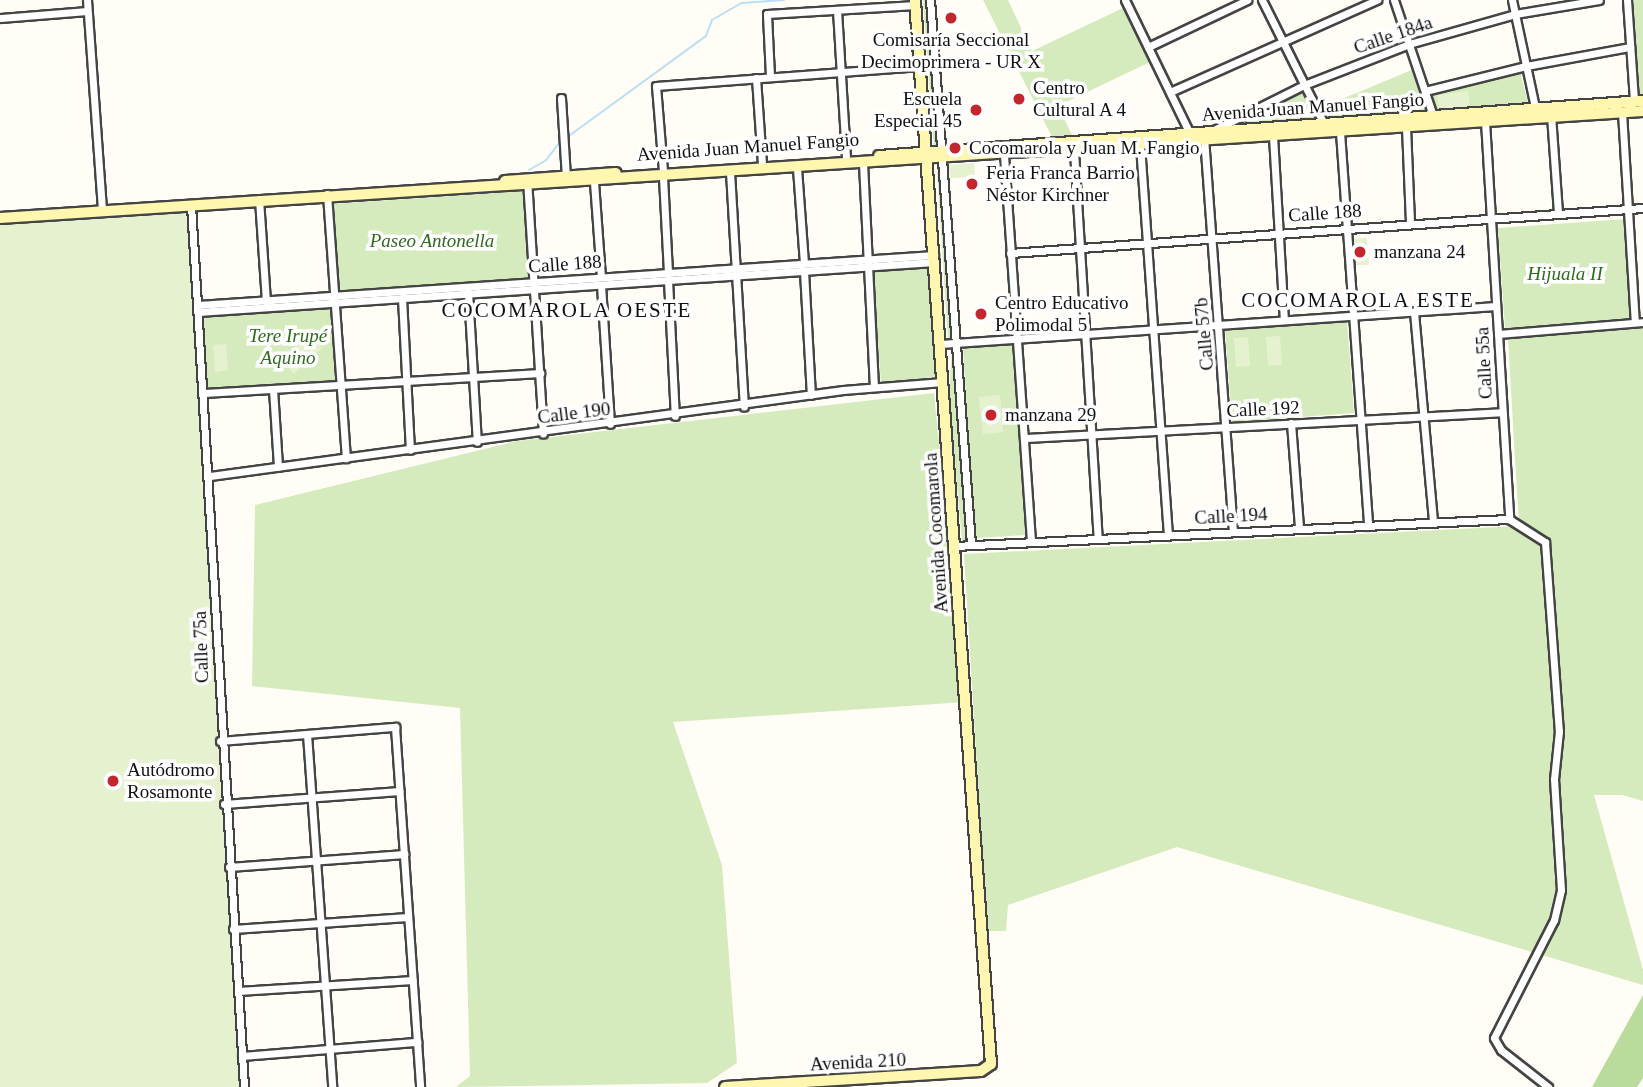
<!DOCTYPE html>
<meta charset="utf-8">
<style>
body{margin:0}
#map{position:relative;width:1643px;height:1087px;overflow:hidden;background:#fffdf5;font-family:Georgia,serif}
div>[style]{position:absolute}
.green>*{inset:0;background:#d5ebbd}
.forest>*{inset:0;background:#b9dc9c}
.pitch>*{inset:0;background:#e6f2cf}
.stream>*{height:2px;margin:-1px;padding:0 1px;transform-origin:1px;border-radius:1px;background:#b9e0f7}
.roads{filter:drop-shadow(2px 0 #444) drop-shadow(-2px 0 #444) drop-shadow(0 2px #444) drop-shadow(0 -2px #444)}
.street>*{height:7px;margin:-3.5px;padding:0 3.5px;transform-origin:3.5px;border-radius:3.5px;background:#fff}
.secondary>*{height:10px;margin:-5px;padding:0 5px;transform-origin:5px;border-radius:5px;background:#fff6b0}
.dots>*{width:19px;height:19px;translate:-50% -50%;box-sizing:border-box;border:4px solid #fff;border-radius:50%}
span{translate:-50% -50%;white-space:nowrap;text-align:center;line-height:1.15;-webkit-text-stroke:7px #fff;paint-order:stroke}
.street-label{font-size:19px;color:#111}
.poi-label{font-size:19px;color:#111}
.left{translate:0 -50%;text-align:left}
.right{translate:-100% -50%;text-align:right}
.park-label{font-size:19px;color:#2f6b1f;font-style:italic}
.neighbourhood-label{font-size:21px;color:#111;letter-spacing:2px}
</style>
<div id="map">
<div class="green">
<div style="clip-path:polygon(923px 0,927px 0,939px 149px,934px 149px)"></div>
<div style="clip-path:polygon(983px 0,1008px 0,1032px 51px,1123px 8px,1150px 62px,1058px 106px,1074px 139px,1054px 141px)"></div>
<div style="clip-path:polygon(1629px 0,1643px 0,1643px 100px,1635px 100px)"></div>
<div style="clip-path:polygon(1414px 69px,1430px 114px,1325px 122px,1318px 109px)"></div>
<div style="clip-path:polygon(1520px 72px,1529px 106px,1434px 114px,1427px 95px)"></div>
<div style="clip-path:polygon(1302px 89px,1318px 123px,1216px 130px)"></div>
<div style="clip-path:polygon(941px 168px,953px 340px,948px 340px,937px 169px)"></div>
<div style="clip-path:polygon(526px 191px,532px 278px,338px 292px,332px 204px)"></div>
<div style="clip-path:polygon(1625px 219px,1632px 319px,1505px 328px,1498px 228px)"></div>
<div style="clip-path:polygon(931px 266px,939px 376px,881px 384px,873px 270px)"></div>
<div style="clip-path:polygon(332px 308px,337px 382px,208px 389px,203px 315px)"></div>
<div style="clip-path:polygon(1347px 321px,1354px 413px,1232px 422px,1225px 330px)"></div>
<div style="clip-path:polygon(1643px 328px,1643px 801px,1622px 795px,1594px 795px,1643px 970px,1643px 985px,1177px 847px,1008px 905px,1006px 931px,987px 931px,964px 554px,1519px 526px,1508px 339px)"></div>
<div style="clip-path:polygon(1014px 344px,1026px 535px,975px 538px,963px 348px)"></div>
<div style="clip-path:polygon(952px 349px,967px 540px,962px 541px,949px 394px)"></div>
<div style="clip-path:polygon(934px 393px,965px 702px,673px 722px,722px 865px,737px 1063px,707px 1083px,456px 1087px,470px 1076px,460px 708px,252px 686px,255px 505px,517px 441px)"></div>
</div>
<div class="forest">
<div style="clip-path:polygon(1643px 995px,1643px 1078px,1637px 1087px,1592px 1087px)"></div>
</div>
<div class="pitch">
<div style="clip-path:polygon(1468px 91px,1470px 106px,1439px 109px,1437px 95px)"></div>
<div style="clip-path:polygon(974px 163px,975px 177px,950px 178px,949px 165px)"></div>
<div style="clip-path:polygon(191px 205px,242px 1087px,0 1087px,0 218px)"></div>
<div style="clip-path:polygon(1367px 238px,1369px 265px,1354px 265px,1352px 239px)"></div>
<div style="clip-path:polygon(309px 335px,322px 348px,294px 374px,282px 360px)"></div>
<div style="clip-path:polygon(1280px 336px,1282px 365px,1268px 366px,1266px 337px)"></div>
<div style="clip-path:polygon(1248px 337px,1250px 366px,1236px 367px,1234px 338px)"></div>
<div style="clip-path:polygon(226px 344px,228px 370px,215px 372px,213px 345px)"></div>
<div style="clip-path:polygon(1000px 395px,1003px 432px,983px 434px,979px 397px)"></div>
</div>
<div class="stream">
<div style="left:566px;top:138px;width:173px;rotate:-36.1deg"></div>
<div style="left:706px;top:36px;width:17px;rotate:-69deg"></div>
<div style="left:712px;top:20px;width:34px;rotate:-30deg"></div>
<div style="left:742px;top:3px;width:42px;rotate:-4.1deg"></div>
<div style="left:529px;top:170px;width:20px;rotate:-30deg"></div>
<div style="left:546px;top:160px;width:24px;rotate:-52deg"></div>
</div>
<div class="roads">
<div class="street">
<div style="left:87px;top:0;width:212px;rotate:85.9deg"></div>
<div style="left:930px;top:0;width:546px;rotate:85.69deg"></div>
<div style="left:1125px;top:0;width:153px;rotate:64.1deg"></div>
<div style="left:1262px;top:0;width:139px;rotate:63.4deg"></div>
<div style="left:1394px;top:0;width:122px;rotate:71.4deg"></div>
<div style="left:1512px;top:0;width:115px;rotate:77.9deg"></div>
<div style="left:1627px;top:0;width:101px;rotate:86deg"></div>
<div style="left:837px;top:10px;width:148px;rotate:86.5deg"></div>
<div style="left:0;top:18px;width:87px;rotate:-4.6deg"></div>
<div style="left:1148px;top:47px;width:110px;rotate:-25.4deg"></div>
<div style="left:770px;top:76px;width:62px;rotate:-92.8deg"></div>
<div style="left:767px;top:14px;width:149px;rotate:-3.5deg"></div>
<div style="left:756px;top:78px;width:86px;rotate:86deg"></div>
<div style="left:1425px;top:91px;width:104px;rotate:-13.9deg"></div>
<div style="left:1526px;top:66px;width:106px;rotate:-10.4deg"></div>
<div style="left:1170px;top:92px;width:227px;rotate:-24deg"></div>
<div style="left:561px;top:98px;width:79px;rotate:86.4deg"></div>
<div style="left:1622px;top:112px;width:210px;rotate:86.5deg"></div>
<div style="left:1551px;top:115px;width:98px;rotate:85.9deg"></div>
<div style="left:1485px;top:121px;width:399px;rotate:86.5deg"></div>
<div style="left:1406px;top:127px;width:96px;rotate:87.6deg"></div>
<div style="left:1212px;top:131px;width:103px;rotate:-26.6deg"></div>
<div style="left:1304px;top:85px;width:113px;rotate:-21.3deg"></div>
<div style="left:1409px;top:44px;width:110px;rotate:-15.8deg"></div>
<div style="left:1515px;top:14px;width:85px;rotate:-9.5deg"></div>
<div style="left:1340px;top:132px;width:395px;rotate:85.9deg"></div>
<div style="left:1273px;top:136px;width:183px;rotate:86.6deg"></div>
<div style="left:1204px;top:137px;width:396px;rotate:85.8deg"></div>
<div style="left:1140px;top:145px;width:391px;rotate:85.9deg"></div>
<div style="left:1074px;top:150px;width:389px;rotate:86.5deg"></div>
<div style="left:1004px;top:155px;width:388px;rotate:86deg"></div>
<div style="left:863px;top:163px;width:224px;rotate:87.2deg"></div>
<div style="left:797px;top:168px;width:95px;rotate:85.8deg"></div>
<div style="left:663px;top:171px;width:85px;rotate:-94.7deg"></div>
<div style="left:656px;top:86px;width:265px;rotate:-4.3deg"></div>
<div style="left:730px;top:172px;width:235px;rotate:86.6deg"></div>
<div style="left:663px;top:177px;width:96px;rotate:87deg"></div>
<div style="left:527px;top:179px;width:255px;rotate:86.4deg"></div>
<div style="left:594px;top:182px;width:95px;rotate:85.8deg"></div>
<div style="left:327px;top:194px;width:265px;rotate:85.9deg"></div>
<div style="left:259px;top:199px;width:103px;rotate:86.1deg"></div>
<div style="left:191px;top:205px;width:884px;rotate:86.56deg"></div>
<div style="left:1010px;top:253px;width:635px;rotate:-4.07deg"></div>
<div style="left:804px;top:271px;width:124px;rotate:86.8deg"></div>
<div style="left:668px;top:280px;width:136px;rotate:87.1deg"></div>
<div style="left:601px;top:285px;width:139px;rotate:86.3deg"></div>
<div style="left:468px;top:292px;width:150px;rotate:86.6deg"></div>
<div style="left:402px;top:298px;width:152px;rotate:87deg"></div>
<div style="left:198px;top:305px;width:738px;rotate:-3.89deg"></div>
<div style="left:198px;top:312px;width:738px;rotate:-3.89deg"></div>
<div style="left:1414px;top:312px;width:211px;rotate:84.8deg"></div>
<div style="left:1498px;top:334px;width:145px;rotate:-4.7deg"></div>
<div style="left:940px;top:344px;width:557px;rotate:-3.91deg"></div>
<div style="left:273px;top:389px;width:78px;rotate:86.3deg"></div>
<div style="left:204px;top:393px;width:337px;rotate:-3.4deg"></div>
<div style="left:1291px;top:423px;width:105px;rotate:85.6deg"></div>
<div style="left:1025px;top:438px;width:478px;rotate:-3.1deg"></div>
<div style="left:210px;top:476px;width:639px;rotate:-7.74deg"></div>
<div style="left:843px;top:390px;width:100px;rotate:-4.6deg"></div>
<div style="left:1509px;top:519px;width:43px;rotate:32.6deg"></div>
<div style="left:1545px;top:542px;width:190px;rotate:85.8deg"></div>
<div style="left:1559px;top:731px;width:48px;rotate:95.9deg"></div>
<div style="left:1554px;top:779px;width:111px;rotate:86.4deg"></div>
<div style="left:1561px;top:890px;width:31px;rotate:103deg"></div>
<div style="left:1554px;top:920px;width:132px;rotate:117deg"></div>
<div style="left:1494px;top:1038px;width:14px;rotate:60deg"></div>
<div style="left:1501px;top:1050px;width:60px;rotate:38.2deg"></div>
<div style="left:954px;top:546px;width:556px;rotate:-2.79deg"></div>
<div style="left:307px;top:734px;width:354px;rotate:85.9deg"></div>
<div style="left:220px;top:741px;width:176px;rotate:-4.6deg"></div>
<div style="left:395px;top:727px;width:361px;rotate:86deg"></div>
<div style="left:224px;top:804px;width:176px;rotate:-4.2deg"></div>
<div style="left:229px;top:867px;width:176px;rotate:-4.2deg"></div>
<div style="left:233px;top:929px;width:175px;rotate:-3.9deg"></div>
<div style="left:238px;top:991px;width:175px;rotate:-3.6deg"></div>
<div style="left:242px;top:1056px;width:176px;rotate:-4.6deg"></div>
</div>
<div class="secondary">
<div style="left:879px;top:156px;width:766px;rotate:-4.12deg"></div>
<div style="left:505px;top:181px;width:111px;rotate:-4.1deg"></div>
<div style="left:0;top:218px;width:1646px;rotate:-3.73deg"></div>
<div style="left:725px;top:1087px;width:256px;rotate:-3.6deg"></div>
<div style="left:981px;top:1071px;width:12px;rotate:-35deg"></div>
<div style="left:991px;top:1064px;width:1067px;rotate:-94.09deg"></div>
</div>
</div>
<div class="dots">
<div style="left:951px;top:18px;background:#c4262e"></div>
<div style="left:1019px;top:99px;background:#c4262e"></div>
<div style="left:976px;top:110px;background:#c4262e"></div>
<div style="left:955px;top:148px;background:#c4262e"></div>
<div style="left:972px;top:184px;background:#c4262e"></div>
<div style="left:1360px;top:252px;background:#c4262e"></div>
<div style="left:981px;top:314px;background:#c4262e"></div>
<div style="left:991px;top:415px;background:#c4262e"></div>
<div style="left:113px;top:781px;background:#c4262e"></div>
</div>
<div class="street-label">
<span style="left:1393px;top:35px;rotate:-19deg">Calle 184a</span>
<span style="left:1313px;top:107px;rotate:-4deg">Avenida Juan Manuel Fangio</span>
<span style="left:748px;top:147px;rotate:-4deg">Avenida Juan Manuel Fangio</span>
<span style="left:1325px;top:213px;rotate:-4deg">Calle 188</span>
<span style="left:565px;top:264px;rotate:-4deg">Calle 188</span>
<span style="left:1204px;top:334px;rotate:-95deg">Calle 57b</span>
<span style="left:1484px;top:363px;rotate:-93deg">Calle 55a</span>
<span style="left:1263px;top:409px;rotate:-3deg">Calle 192</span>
<span style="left:574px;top:413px;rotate:-7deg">Calle 190</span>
<span style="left:1231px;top:516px;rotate:-3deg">Calle 194</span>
<span style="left:936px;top:533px;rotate:-94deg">Avenida Cocomarola</span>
<span style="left:201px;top:647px;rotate:-92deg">Calle 75a</span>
<span style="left:858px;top:1062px;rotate:-3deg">Avenida 210</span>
</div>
<div class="poi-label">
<span style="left:951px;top:51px">Comisaría Seccional<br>Decimoprimera - UR X</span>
<span class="left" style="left:1033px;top:99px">Centro<br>Cultural A 4</span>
<span class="right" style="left:962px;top:110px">Escuela<br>Especial 45</span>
<span class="left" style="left:969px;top:148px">Cocomarola y Juan M. Fangio</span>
<span class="left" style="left:986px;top:184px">Feria Franca Barrio<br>Néstor Kirchner</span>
<span class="left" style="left:1374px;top:252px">manzana 24</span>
<span class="left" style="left:995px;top:314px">Centro Educativo<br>Polimodal 5</span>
<span class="left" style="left:1005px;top:415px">manzana 29</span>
<span class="left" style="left:127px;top:781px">Autódromo<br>Rosamonte</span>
</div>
<div class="park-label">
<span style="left:432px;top:241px">Paseo Antonella</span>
<span style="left:1565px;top:274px">Hijuala II</span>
<span style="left:288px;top:347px">Tere Irupé<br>Aquino</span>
</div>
<div class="neighbourhood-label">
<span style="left:1358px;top:300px">COCOMAROLA ESTE</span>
<span style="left:567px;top:310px">COCOMAROLA OESTE</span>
</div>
</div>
